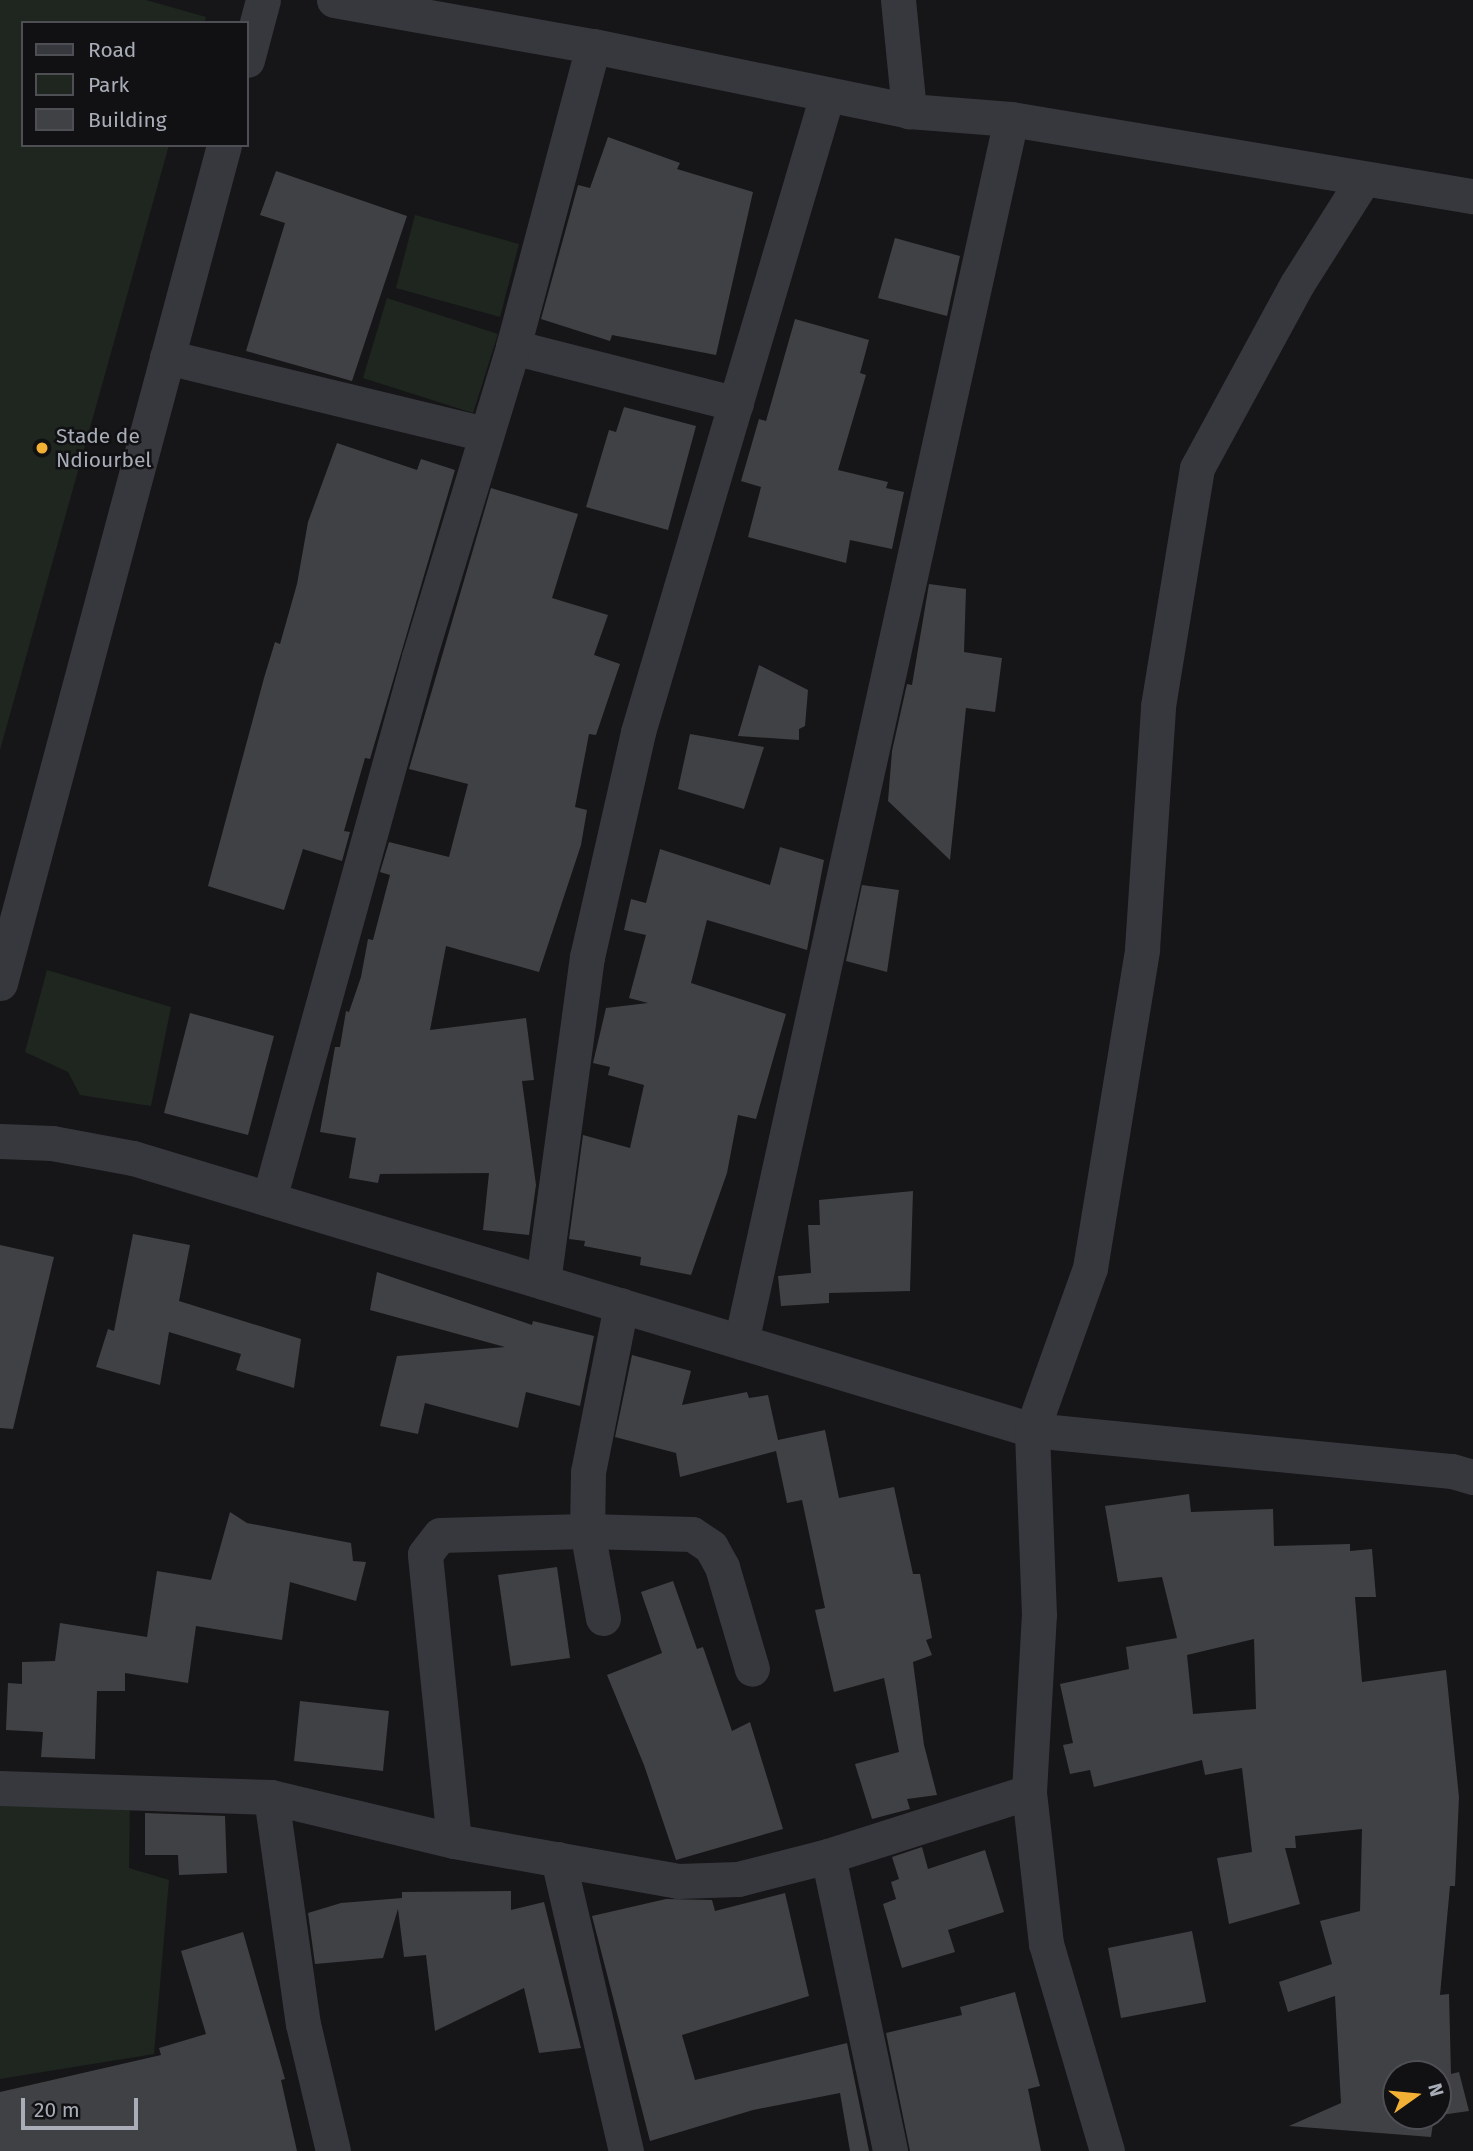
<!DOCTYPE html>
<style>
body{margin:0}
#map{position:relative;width:1473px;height:2151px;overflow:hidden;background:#161618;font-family:"Fira Sans",sans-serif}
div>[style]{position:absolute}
.green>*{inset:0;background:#1e261f}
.building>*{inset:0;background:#404145}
.minor>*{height:35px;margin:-17.5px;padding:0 17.5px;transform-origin:17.5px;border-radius:17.5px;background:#37383d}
.dots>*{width:19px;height:19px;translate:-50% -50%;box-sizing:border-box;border:4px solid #111113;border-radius:50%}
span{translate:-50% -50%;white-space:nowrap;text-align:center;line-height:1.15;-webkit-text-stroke:5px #111113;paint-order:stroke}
.poi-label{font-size:21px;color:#a8adb8}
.left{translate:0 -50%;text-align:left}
.legend{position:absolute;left:21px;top:21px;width:228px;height:126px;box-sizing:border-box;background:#111113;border:2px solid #4d4f55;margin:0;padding:9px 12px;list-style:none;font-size:21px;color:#a8adb8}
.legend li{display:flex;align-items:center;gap:14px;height:35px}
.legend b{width:35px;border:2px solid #4d4f55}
.north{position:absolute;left:1382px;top:2060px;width:70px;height:70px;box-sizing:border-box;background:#111113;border:2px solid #4d4f55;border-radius:50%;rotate:75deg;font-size:19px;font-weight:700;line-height:28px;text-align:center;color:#a8adb8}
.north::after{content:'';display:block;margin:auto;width:24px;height:32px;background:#f2b134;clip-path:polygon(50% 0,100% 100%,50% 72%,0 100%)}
.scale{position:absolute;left:21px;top:2098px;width:117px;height:32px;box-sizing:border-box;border:4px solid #a8adb8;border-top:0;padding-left:9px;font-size:21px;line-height:24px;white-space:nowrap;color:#a8adb8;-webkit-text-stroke:5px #111113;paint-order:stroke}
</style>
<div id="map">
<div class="green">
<div style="clip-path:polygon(0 0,146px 0,206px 17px,204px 23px,23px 23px,23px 145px,169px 145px,0 750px)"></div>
<div style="clip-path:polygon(415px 215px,519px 244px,500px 317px,396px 288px)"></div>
<div style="clip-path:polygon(387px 298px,498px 334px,473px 413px,363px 378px)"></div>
<div style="clip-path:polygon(47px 970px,171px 1007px,151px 1106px,80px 1095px,68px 1072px,25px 1052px)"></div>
<div style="clip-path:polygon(130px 1800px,129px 1868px,169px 1880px,154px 2054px,0 2079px,0 1801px)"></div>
</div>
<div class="building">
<div style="clip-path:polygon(608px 137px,680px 163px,677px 169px,753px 192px,716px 355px,612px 335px,610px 341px,541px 319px,578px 185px,590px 188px)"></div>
<div style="clip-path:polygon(276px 171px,407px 216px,352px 381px,246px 351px,285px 223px,260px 215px)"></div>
<div style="clip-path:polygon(895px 238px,960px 256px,947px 316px,878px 298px)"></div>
<div style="clip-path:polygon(795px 319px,869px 340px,860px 373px,866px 375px,838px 470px,888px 482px,886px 488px,904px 492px,892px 549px,850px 540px,846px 563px,748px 537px,761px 487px,741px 481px,759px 419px,766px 421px)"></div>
<div style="clip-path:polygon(624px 407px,696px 426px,668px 530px,586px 507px,609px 430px,616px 432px)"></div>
<div style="clip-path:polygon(337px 443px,417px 470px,421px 459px,455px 470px,370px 759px,365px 758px,344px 831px,350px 832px,342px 861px,303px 849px,284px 910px,208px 886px,264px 678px,275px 642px,280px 644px,297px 584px,308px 522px)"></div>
<div style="clip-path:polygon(491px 488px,578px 514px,552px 598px,608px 615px,594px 655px,620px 664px,596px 735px,589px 734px,575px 807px,587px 810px,581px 845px,539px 972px,446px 946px,430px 1030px,526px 1018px,534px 1080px,522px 1081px,536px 1185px,529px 1235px,483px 1230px,489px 1173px,380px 1174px,378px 1183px,349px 1178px,356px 1138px,320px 1132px,335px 1047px,340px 1047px,346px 1011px,349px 1012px,361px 977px,368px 939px,373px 940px,390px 875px,380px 872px,389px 842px,449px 857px,468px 784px,409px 769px)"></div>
<div style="clip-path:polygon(929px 584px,966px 589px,964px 652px,1002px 658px,995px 712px,966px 708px,950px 860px,888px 801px,892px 751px,907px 684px,912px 685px)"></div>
<div style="clip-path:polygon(759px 665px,808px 690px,805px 726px,799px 729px,799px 740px,738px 736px)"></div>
<div style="clip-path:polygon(690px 734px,764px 747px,744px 809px,678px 789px)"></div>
<div style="clip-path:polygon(780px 847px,824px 860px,807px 950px,707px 920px,691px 983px,786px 1014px,756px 1119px,738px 1115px,727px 1173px,691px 1275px,640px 1265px,641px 1257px,584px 1246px,585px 1241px,569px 1239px,583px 1135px,630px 1148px,644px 1085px,608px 1075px,610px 1067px,593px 1063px,606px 1008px,648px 1003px,629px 998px,646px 935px,624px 930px,631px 899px,646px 903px,660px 849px,770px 885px)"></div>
<div style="clip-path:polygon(862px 885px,899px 890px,887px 972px,846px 961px)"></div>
<div style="clip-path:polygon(190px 1013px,274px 1036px,248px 1135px,164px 1113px)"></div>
<div style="clip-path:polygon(913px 1191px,910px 1291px,829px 1293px,829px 1303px,781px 1306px,778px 1276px,811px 1273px,808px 1225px,820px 1225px,819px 1200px)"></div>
<div style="clip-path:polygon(133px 1234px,190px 1245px,179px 1301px,301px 1339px,294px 1388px,236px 1370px,241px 1354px,169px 1332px,160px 1385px,96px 1367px,108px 1329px,114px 1331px)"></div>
<div style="clip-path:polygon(0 1245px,54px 1257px,13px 1429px,0 1428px)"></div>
<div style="clip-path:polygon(377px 1272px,532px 1325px,533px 1321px,594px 1336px,580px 1406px,526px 1392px,518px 1428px,425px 1403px,418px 1434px,380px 1426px,397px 1356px,505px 1347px,370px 1310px)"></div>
<div style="clip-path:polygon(632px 1355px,691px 1371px,682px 1405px,747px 1392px,749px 1398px,768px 1395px,778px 1440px,825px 1430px,839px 1498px,894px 1487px,913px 1574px,920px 1574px,932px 1638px,926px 1640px,932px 1655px,913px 1662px,924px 1745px,937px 1795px,907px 1799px,910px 1809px,872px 1819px,855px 1764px,899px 1752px,884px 1678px,834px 1692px,815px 1610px,825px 1608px,802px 1500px,787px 1503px,776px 1451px,680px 1477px,676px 1453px,615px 1437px)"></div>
<div style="clip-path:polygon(evenodd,1189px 1494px,1191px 1512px,1273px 1509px,1274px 1546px,1350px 1544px,1350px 1551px,1372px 1549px,1376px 1597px,1355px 1597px,1362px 1682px,1446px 1670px,1459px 1797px,1455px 1886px,1450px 1886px,1440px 1995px,1449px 1994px,1451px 2074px,1459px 2072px,1469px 2111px,1434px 2116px,1431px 2137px,1289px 2126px,1341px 2103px,1335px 1996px,1288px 2012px,1279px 1982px,1332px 1964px,1320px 1921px,1360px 1911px,1362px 1829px,1295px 1836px,1296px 1848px,1285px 1848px,1300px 1904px,1229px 1924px,1217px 1858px,1252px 1852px,1242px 1768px,1205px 1775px,1202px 1760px,1094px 1787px,1090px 1770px,1070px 1774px,1063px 1745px,1073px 1743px,1060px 1684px,1129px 1669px,1126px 1647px,1177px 1638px,1162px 1577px,1118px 1582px,1105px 1506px,1189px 1494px,1254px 1639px,1256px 1709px,1193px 1714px,1187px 1655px,1254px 1639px,1189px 1494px,1396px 2074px,1438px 2074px,1438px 2116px,1396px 2116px,1396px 2074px)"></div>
<div style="clip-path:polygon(230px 1512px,247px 1523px,351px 1543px,353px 1561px,366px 1562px,356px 1601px,290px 1582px,282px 1640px,196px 1626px,188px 1683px,125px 1673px,125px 1691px,97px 1691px,95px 1759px,41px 1757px,43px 1732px,6px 1730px,8px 1683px,22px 1684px,22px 1662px,55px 1661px,60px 1623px,147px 1637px,157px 1571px,211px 1580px)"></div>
<div style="clip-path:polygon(557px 1567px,570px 1658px,511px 1666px,498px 1575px)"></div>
<div style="clip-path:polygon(673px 1581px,697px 1649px,703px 1647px,732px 1731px,750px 1722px,783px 1829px,676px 1860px,644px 1765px,607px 1675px,662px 1653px,641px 1592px)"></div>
<div style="clip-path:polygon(300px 1701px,389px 1711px,383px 1771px,294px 1761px)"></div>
<div style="clip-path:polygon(145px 1813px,225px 1816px,227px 1873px,179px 1875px,178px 1855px,145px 1855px)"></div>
<div style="clip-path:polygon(922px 1847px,928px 1869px,985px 1850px,1004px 1912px,948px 1930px,955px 1952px,902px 1968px,883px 1904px,896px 1899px,891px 1882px,899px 1879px,892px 1857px)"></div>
<div style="clip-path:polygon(511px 1891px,511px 1910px,544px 1902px,581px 2048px,539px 2053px,524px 1988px,435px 2031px,426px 1955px,404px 1957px,398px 1909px,383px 1958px,315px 1964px,308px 1913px,341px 1903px,402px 1898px,402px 1892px)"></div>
<div style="clip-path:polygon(785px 1893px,809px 1996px,682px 2035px,695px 2080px,847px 2043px,869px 2151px,850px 2151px,840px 2093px,753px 2110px,650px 2141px,592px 1916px,666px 1899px,712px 1900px,715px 1911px)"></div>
<div style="clip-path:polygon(1192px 1931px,1206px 2002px,1121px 2018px,1108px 1948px)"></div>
<div style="clip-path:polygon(243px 1932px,285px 2079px,281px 2080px,297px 2151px,0 2151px,0 2092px,161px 2055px,159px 2048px,206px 2034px,181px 1951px)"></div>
<div style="clip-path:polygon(1015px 1992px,1040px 2086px,1028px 2089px,1041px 2151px,910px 2151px,886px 2033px,962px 2015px,960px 2007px)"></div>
</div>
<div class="minor">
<div style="left:334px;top:0;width:263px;rotate:10.1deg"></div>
<div style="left:593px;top:46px;width:323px;rotate:11.6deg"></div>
<div style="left:909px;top:111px;width:102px;rotate:4.5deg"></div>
<div style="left:1011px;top:119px;width:468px;rotate:9.5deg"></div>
<div style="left:898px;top:0;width:112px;rotate:84.3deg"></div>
<div style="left:247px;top:60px;width:62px;rotate:-75.1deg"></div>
<div style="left:513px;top:347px;width:230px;rotate:14.3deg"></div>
<div style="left:167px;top:357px;width:327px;rotate:13.6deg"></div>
<div style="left:0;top:983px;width:867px;rotate:-75.03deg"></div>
<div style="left:0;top:1141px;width:52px;rotate:2.2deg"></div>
<div style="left:52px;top:1143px;width:82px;rotate:10.5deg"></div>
<div style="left:133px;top:1158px;width:939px;rotate:16.83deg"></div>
<div style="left:1032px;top:1430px;width:422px;rotate:5.6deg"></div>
<div style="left:1452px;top:1471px;width:22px;rotate:16deg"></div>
<div style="left:269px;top:1199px;width:562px;rotate:-74.53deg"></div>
<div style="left:419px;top:657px;width:324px;rotate:-73.1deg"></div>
<div style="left:513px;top:347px;width:311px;rotate:-75.1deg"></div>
<div style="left:543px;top:1282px;width:328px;rotate:-82.3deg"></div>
<div style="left:587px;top:957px;width:231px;rotate:-77.2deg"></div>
<div style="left:638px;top:732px;width:664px;rotate:-73.47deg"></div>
<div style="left:741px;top:1342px;width:1252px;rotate:-77.55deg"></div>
<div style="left:603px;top:1618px;width:88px;rotate:-100.4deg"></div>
<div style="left:587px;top:1531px;width:59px;rotate:-89deg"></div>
<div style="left:588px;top:1472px;width:170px;rotate:-78.8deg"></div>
<div style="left:0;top:1788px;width:271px;rotate:1.9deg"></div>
<div style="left:271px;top:1797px;width:188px;rotate:13.5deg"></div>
<div style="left:454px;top:1841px;width:228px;rotate:10.1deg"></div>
<div style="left:678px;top:1881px;width:60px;rotate:-1.9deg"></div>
<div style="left:738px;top:1879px;width:93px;rotate:-14.3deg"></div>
<div style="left:828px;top:1856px;width:211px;rotate:-17.7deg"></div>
<div style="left:271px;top:1797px;width:229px;rotate:82deg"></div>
<div style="left:303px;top:2024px;width:130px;rotate:76.7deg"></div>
<div style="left:454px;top:1841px;width:288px;rotate:-95.8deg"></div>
<div style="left:425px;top:1554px;width:24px;rotate:-52deg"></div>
<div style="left:440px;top:1535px;width:147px;rotate:-1.6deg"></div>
<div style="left:587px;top:1531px;width:105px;rotate:1.6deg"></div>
<div style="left:692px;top:1534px;width:23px;rotate:34deg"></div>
<div style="left:711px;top:1547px;width:23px;rotate:61deg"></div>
<div style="left:722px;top:1567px;width:106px;rotate:73.6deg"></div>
<div style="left:828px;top:1856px;width:301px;rotate:78.1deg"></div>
<div style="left:558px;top:1859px;width:300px;rotate:76.9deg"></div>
<div style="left:1107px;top:2151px;width:216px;rotate:-106.4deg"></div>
<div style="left:1046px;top:1944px;width:153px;rotate:-96.4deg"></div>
<div style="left:1029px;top:1792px;width:177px;rotate:-86.8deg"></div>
<div style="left:1039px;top:1615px;width:185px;rotate:-92.2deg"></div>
<div style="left:1032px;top:1430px;width:172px;rotate:-70.3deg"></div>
<div style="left:1090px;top:1268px;width:323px;rotate:-80.7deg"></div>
<div style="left:1142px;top:949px;width:244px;rotate:-86.2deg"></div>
<div style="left:1158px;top:706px;width:241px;rotate:-80.7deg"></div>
<div style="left:1197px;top:468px;width:209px;rotate:-61.5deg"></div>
<div style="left:1297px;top:284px;width:122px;rotate:-57.7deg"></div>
</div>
<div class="dots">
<div style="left:42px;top:448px;background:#f2b134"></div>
</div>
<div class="poi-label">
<span class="left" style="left:56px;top:448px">Stade de<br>Ndiourbel</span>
</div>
<ul class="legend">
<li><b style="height:9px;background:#37383d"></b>Road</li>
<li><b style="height:19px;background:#1e261f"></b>Park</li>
<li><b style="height:19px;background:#404145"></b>Building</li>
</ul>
<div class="north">N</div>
<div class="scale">20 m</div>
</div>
